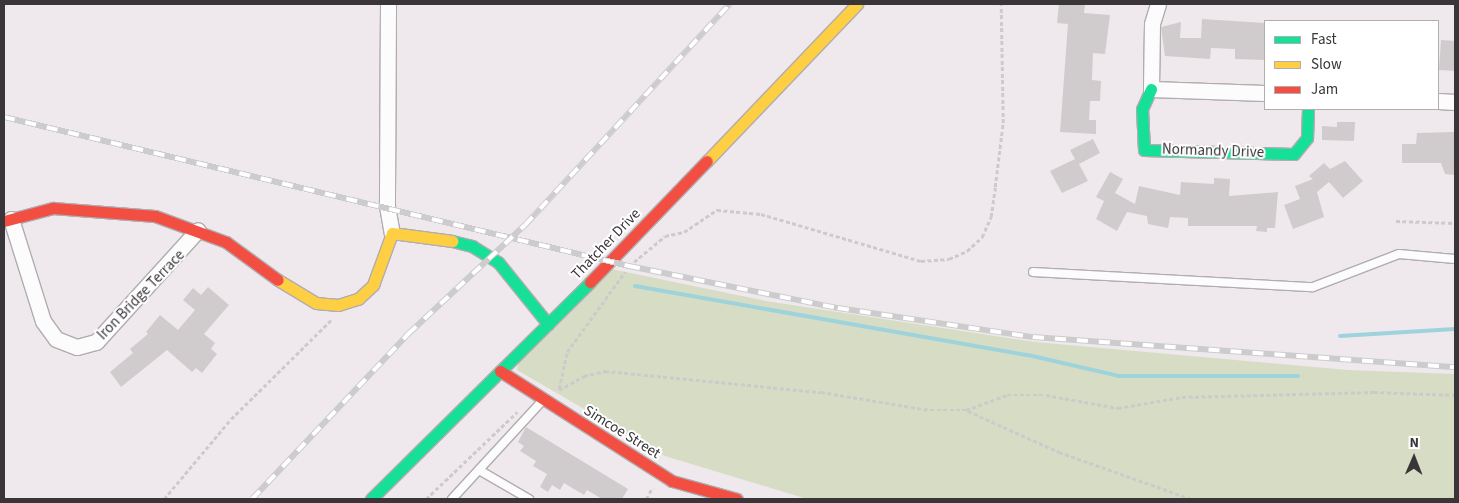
<!DOCTYPE html>
<style>
body{margin:0}
#map{position:relative;width:1459px;height:503px;overflow:hidden;background:#efe9ee;font-family:"Source Sans 3",sans-serif}
div>[style]{position:absolute}
.green>*{inset:0;background:#d7dcc4}
.stream>*{height:4px;margin:-2px;padding:0 2px;transform-origin:2px;border-radius:2px;background:#9fd3db}
.building>*{inset:0;background:#d0cbcc}
.path>*{height:2.5px;margin-top:-1.25px;transform-origin:0;background:repeating-linear-gradient(90deg,#cdcacc 0 4px,transparent 0 6.5px)}
.roads{filter:drop-shadow(1px 0 #b0acb0) drop-shadow(-1px 0 #b0acb0) drop-shadow(0 1px #b0acb0) drop-shadow(0 -1px #b0acb0)}
.lane>*{height:8px;margin:-4px;padding:0 4px;transform-origin:4px;border-radius:4px;background:#fdfcfc}
.street>*{height:15px;margin:-7.5px;padding:0 7.5px;transform-origin:7.5px;border-radius:7.5px;background:#fdfcfc}
.fast>*{height:11px;margin:-5.5px;padding:0 5.5px;transform-origin:5.5px;border-radius:5.5px;background:#16e098}
.slow>*{height:11px;margin:-5.5px;padding:0 5.5px;transform-origin:5.5px;border-radius:5.5px;background:#ffcf43}
.jam>*{height:11px;margin:-5.5px;padding:0 5.5px;transform-origin:5.5px;border-radius:5.5px;background:#f24e42}
.rail>*{height:5.5px;margin-top:-2.75px;transform-origin:0;background:repeating-linear-gradient(90deg,#fff 0 11px,#cdcccd 0 22px);box-sizing:border-box;border-block:1px solid #cdcccd}
span{translate:-50% -50%;white-space:nowrap;text-align:center;line-height:1.15;-webkit-text-stroke:4px #fff;paint-order:stroke}
.street-label{font-size:15px;color:#393539}
.frame{position:absolute;inset:0;border:5px solid #393539;pointer-events:none}
.legend{position:absolute;left:1264px;top:20px;width:175px;height:90px;box-sizing:border-box;background:#fff;border:1px solid #b0aeb0;margin:0;padding:6px 9px;list-style:none;font-size:15px;color:#393539}
.legend li{display:flex;align-items:center;gap:10px;height:25px}
.legend b{width:25px;border:1px solid #b0aeb0}
.north{position:absolute;left:1389px;top:433px;width:50px;height:50px;-webkit-text-stroke:4px #fff;paint-order:stroke;rotate:1deg;font-size:14px;font-weight:700;line-height:20px;text-align:center;color:#393539}
.north::after{content:'';display:block;margin:auto;width:18px;height:22px;background:#393539;clip-path:polygon(50% 0,100% 100%,50% 72%,0 100%)}
</style>
<div id="map">
<div class="green">
<div style="clip-path:polygon(611px 269px,766px 301px,1035px 342px,1348px 370px,1455px 374px,1455px 499px,807px 499px,665px 456px,517px 370px,519px 359px)"></div>
</div>
<div class="stream">
<div style="left:635px;top:286px;width:399px;rotate:10deg"></div>
<div style="left:1028px;top:355px;width:93px;rotate:13deg"></div>
<div style="left:1119px;top:376px;width:179px"></div>
<div style="left:1340px;top:336px;width:115px;rotate:-3.5deg"></div>
</div>
<div class="building">
<div style="clip-path:polygon(1059px 4px,1085px 4px,1084px 13px,1110px 15px,1105px 54px,1093px 53px,1092px 80px,1101px 81px,1100px 101px,1090px 101px,1089px 120px,1096px 120px,1096px 134px,1060px 132px,1068px 24px,1057px 23px)"></div>
<div style="clip-path:polygon(1202px 19px,1265px 23px,1265px 60px,1235px 59px,1235px 49px,1211px 48px,1210px 59px,1165px 56px,1161px 27px,1181px 22px,1180px 38px,1201px 38px)"></div>
<div style="clip-path:polygon(1441px 40px,1455px 41px,1455px 71px,1439px 70px)"></div>
<div style="clip-path:polygon(1337px 122px,1355px 122px,1354px 141px,1322px 140px,1322px 126px,1337px 127px)"></div>
<div style="clip-path:polygon(1455px 132px,1455px 175px,1445px 174px,1441px 163px,1402px 163px,1402px 144px,1416px 144px,1417px 133px)"></div>
<div style="clip-path:polygon(1093px 139px,1100px 153px,1079px 164px,1088px 181px,1062px 193px,1050px 171px,1075px 159px,1070px 150px)"></div>
<div style="clip-path:polygon(1345px 161px,1363px 181px,1343px 198px,1329px 182px,1317px 192px,1324px 217px,1293px 229px,1284px 205px,1300px 199px,1295px 186px,1313px 179px,1309px 176px,1324px 163px,1330px 169px)"></div>
<div style="clip-path:polygon(1110px 172px,1123px 179px,1115px 193px,1135px 204px,1139px 186px,1180px 195px,1181px 182px,1214px 184px,1214px 178px,1230px 179px,1229px 196px,1278px 192px,1275px 228px,1267px 228px,1267px 232px,1256px 231px,1257px 226px,1188px 226px,1188px 218px,1170px 217px,1168px 228px,1148px 224px,1147px 216px,1127px 212px,1117px 231px,1096px 219px,1104px 201px,1096px 197px)"></div>
<div style="clip-path:polygon(208px 287px,229px 305px,204px 334px,215px 343px,211px 349px,217px 354px,202px 373px,196px 368px,192px 372px,167px 350px,121px 387px,110px 372px,133px 353px,130px 349px,148px 334px,146px 332px,160px 315px,178px 330px,195px 310px,183px 300px,193px 288px,201px 295px)"></div>
<div style="clip-path:polygon(526px 427px,628px 489px,622px 499px,602px 499px,587px 490px,584px 495px,564px 483px,560px 490px,552px 485px,548px 492px,540px 487px,547px 474px,533px 466px,536px 461px,520px 451px,524px 446px,518px 442px)"></div>
</div>
<div class="path">
<div style="left:1396px;top:221px;width:59px;rotate:1.9deg"></div>
<div style="left:634px;top:262px;width:40px;rotate:-40deg"></div>
<div style="left:665px;top:236px;width:19px;rotate:-12deg"></div>
<div style="left:684px;top:232px;width:40px;rotate:-34deg"></div>
<div style="left:717px;top:210px;width:44px;rotate:5.2deg"></div>
<div style="left:761px;top:214px;width:167px;rotate:16.4deg"></div>
<div style="left:921px;top:261px;width:28px;rotate:-4deg"></div>
<div style="left:949px;top:259px;width:20px;rotate:-24deg"></div>
<div style="left:967px;top:251px;width:21px;rotate:-43deg"></div>
<div style="left:982px;top:237px;width:22px;rotate:-66deg"></div>
<div style="left:991px;top:217px;width:30px;rotate:-82deg"></div>
<div style="left:995px;top:187px;width:64px;rotate:-82.9deg"></div>
<div style="left:1003px;top:123px;width:119px;rotate:-91deg"></div>
<div style="left:559px;top:389px;width:38px;rotate:-78deg"></div>
<div style="left:567px;top:352px;width:99px;rotate:-54.1deg"></div>
<div style="left:559px;top:390px;width:29px;rotate:-29deg"></div>
<div style="left:584px;top:376px;width:22px;rotate:-13deg"></div>
<div style="left:605px;top:371px;width:217px;rotate:5.6deg"></div>
<div style="left:821px;top:392px;width:110px;rotate:9.4deg"></div>
<div style="left:930px;top:410px;width:36px"></div>
<div style="left:966px;top:410px;width:44px;rotate:-20.1deg"></div>
<div style="left:1007px;top:395px;width:39px"></div>
<div style="left:1046px;top:395px;width:73px;rotate:10.2deg"></div>
<div style="left:1118px;top:408px;width:65px;rotate:-9.8deg"></div>
<div style="left:1182px;top:397px;width:192px;rotate:-1.5deg"></div>
<div style="left:1374px;top:392px;width:81px;rotate:2.1deg"></div>
<div style="left:968px;top:411px;width:100px;rotate:24.3deg"></div>
<div style="left:1059px;top:452px;width:141px;rotate:19.5deg"></div>
<div style="left:164px;top:499px;width:104px;rotate:-50.1deg"></div>
<div style="left:231px;top:419px;width:141px;rotate:-44.7deg"></div>
<div style="left:426px;top:499px;width:126px;rotate:-43.7deg"></div>
<div style="left:646px;top:499px;width:13px;rotate:-61deg"></div>
</div>
<div class="roads">
<div class="lane">
<div style="left:1033px;top:272px;width:280px;rotate:3.1deg"></div>
<div style="left:1313px;top:287px;width:92px;rotate:-21deg"></div>
<div style="left:1399px;top:254px;width:56px;rotate:5.1deg"></div>
<div style="left:479px;top:470px;width:58px;rotate:30.1deg"></div>
<div style="left:452px;top:499px;width:134px;rotate:-47.4deg"></div>
</div>
<div class="street">
<div style="left:388px;top:4px;width:202px;rotate:90.3deg"></div>
<div style="left:387px;top:206px;width:27px;rotate:80deg"></div>
<div style="left:1158px;top:4px;width:21px;rotate:107deg"></div>
<div style="left:1152px;top:24px;width:65px;rotate:90.9deg"></div>
<div style="left:1151px;top:89px;width:114px;rotate:2deg"></div>
<div style="left:1438px;top:101px;width:17px;rotate:3deg"></div>
<div style="left:11px;top:219px;width:107px;rotate:72.6deg"></div>
<div style="left:43px;top:321px;width:22px;rotate:54deg"></div>
<div style="left:56px;top:339px;width:22px;rotate:21deg"></div>
<div style="left:77px;top:347px;width:20px;rotate:-15deg"></div>
<div style="left:96px;top:342px;width:151px;rotate:-47.7deg"></div>
</div>
<div class="fast">
<div style="left:1151px;top:89px;width:22px;rotate:114deg"></div>
<div style="left:1142px;top:109px;width:41px;rotate:87.2deg"></div>
<div style="left:1144px;top:150px;width:150px;rotate:1.5deg"></div>
<div style="left:1294px;top:154px;width:21px;rotate:-51deg"></div>
<div style="left:1307px;top:138px;width:29px;rotate:-88deg"></div>
<div style="left:452px;top:241px;width:21px;rotate:14deg"></div>
<div style="left:472px;top:246px;width:31px;rotate:32deg"></div>
<div style="left:498px;top:262px;width:80px;rotate:51.1deg"></div>
<div style="left:371px;top:499px;width:308px;rotate:-44.7deg"></div>
</div>
<div class="slow">
<div style="left:707px;top:161px;width:217px;rotate:-46.3deg"></div>
<div style="left:278px;top:280px;width:44px;rotate:31.2deg"></div>
<div style="left:316px;top:303px;width:22px;rotate:5deg"></div>
<div style="left:338px;top:305px;width:21px;rotate:-17deg"></div>
<div style="left:358px;top:299px;width:21px;rotate:-43deg"></div>
<div style="left:373px;top:285px;width:55px;rotate:-69.9deg"></div>
<div style="left:392px;top:233px;width:61px;rotate:7.6deg"></div>
</div>
<div class="jam">
<div style="left:4px;top:221px;width:51px;rotate:-14.9deg"></div>
<div style="left:53px;top:208px;width:102px;rotate:4.5deg"></div>
<div style="left:155px;top:216px;width:76px;rotate:20.1deg"></div>
<div style="left:226px;top:242px;width:64px;rotate:36.2deg"></div>
<div style="left:590px;top:282px;width:168px;rotate:-46deg"></div>
<div style="left:500px;top:371px;width:204px;rotate:32.6deg"></div>
<div style="left:672px;top:481px;width:67px;rotate:15.5deg"></div>
</div>
</div>
<div class="rail">
<div style="left:4px;top:117px;width:643px;rotate:13.41deg"></div>
<div style="left:629px;top:266px;width:213px;rotate:11.4deg"></div>
<div style="left:838px;top:308px;width:197px;rotate:8.5deg"></div>
<div style="left:1033px;top:337px;width:423px;rotate:4.1deg"></div>
<div style="left:252px;top:499px;width:227px;rotate:-46.6deg"></div>
<div style="left:408px;top:334px;width:160px;rotate:-43deg"></div>
<div style="left:525px;top:225px;width:301px;rotate:-47.2deg"></div>
</div>
<div class="street-label">
<span style="left:1213px;top:151px;rotate:2deg">Normandy Drive</span>
<span style="left:606px;top:244px;rotate:-46deg">Thatcher Drive</span>
<span style="left:141px;top:295px;rotate:-46deg">Iron Bridge Terrace</span>
<span style="left:622px;top:432px;rotate:32deg">Simcoe Street</span>
</div>
<div class="frame"></div>
<ul class="legend">
<li><b style="height:6px;background:#16e098"></b>Fast</li>
<li><b style="height:6px;background:#ffcf43"></b>Slow</li>
<li><b style="height:6px;background:#f24e42"></b>Jam</li>
</ul>
<div class="north">N</div>
</div>
